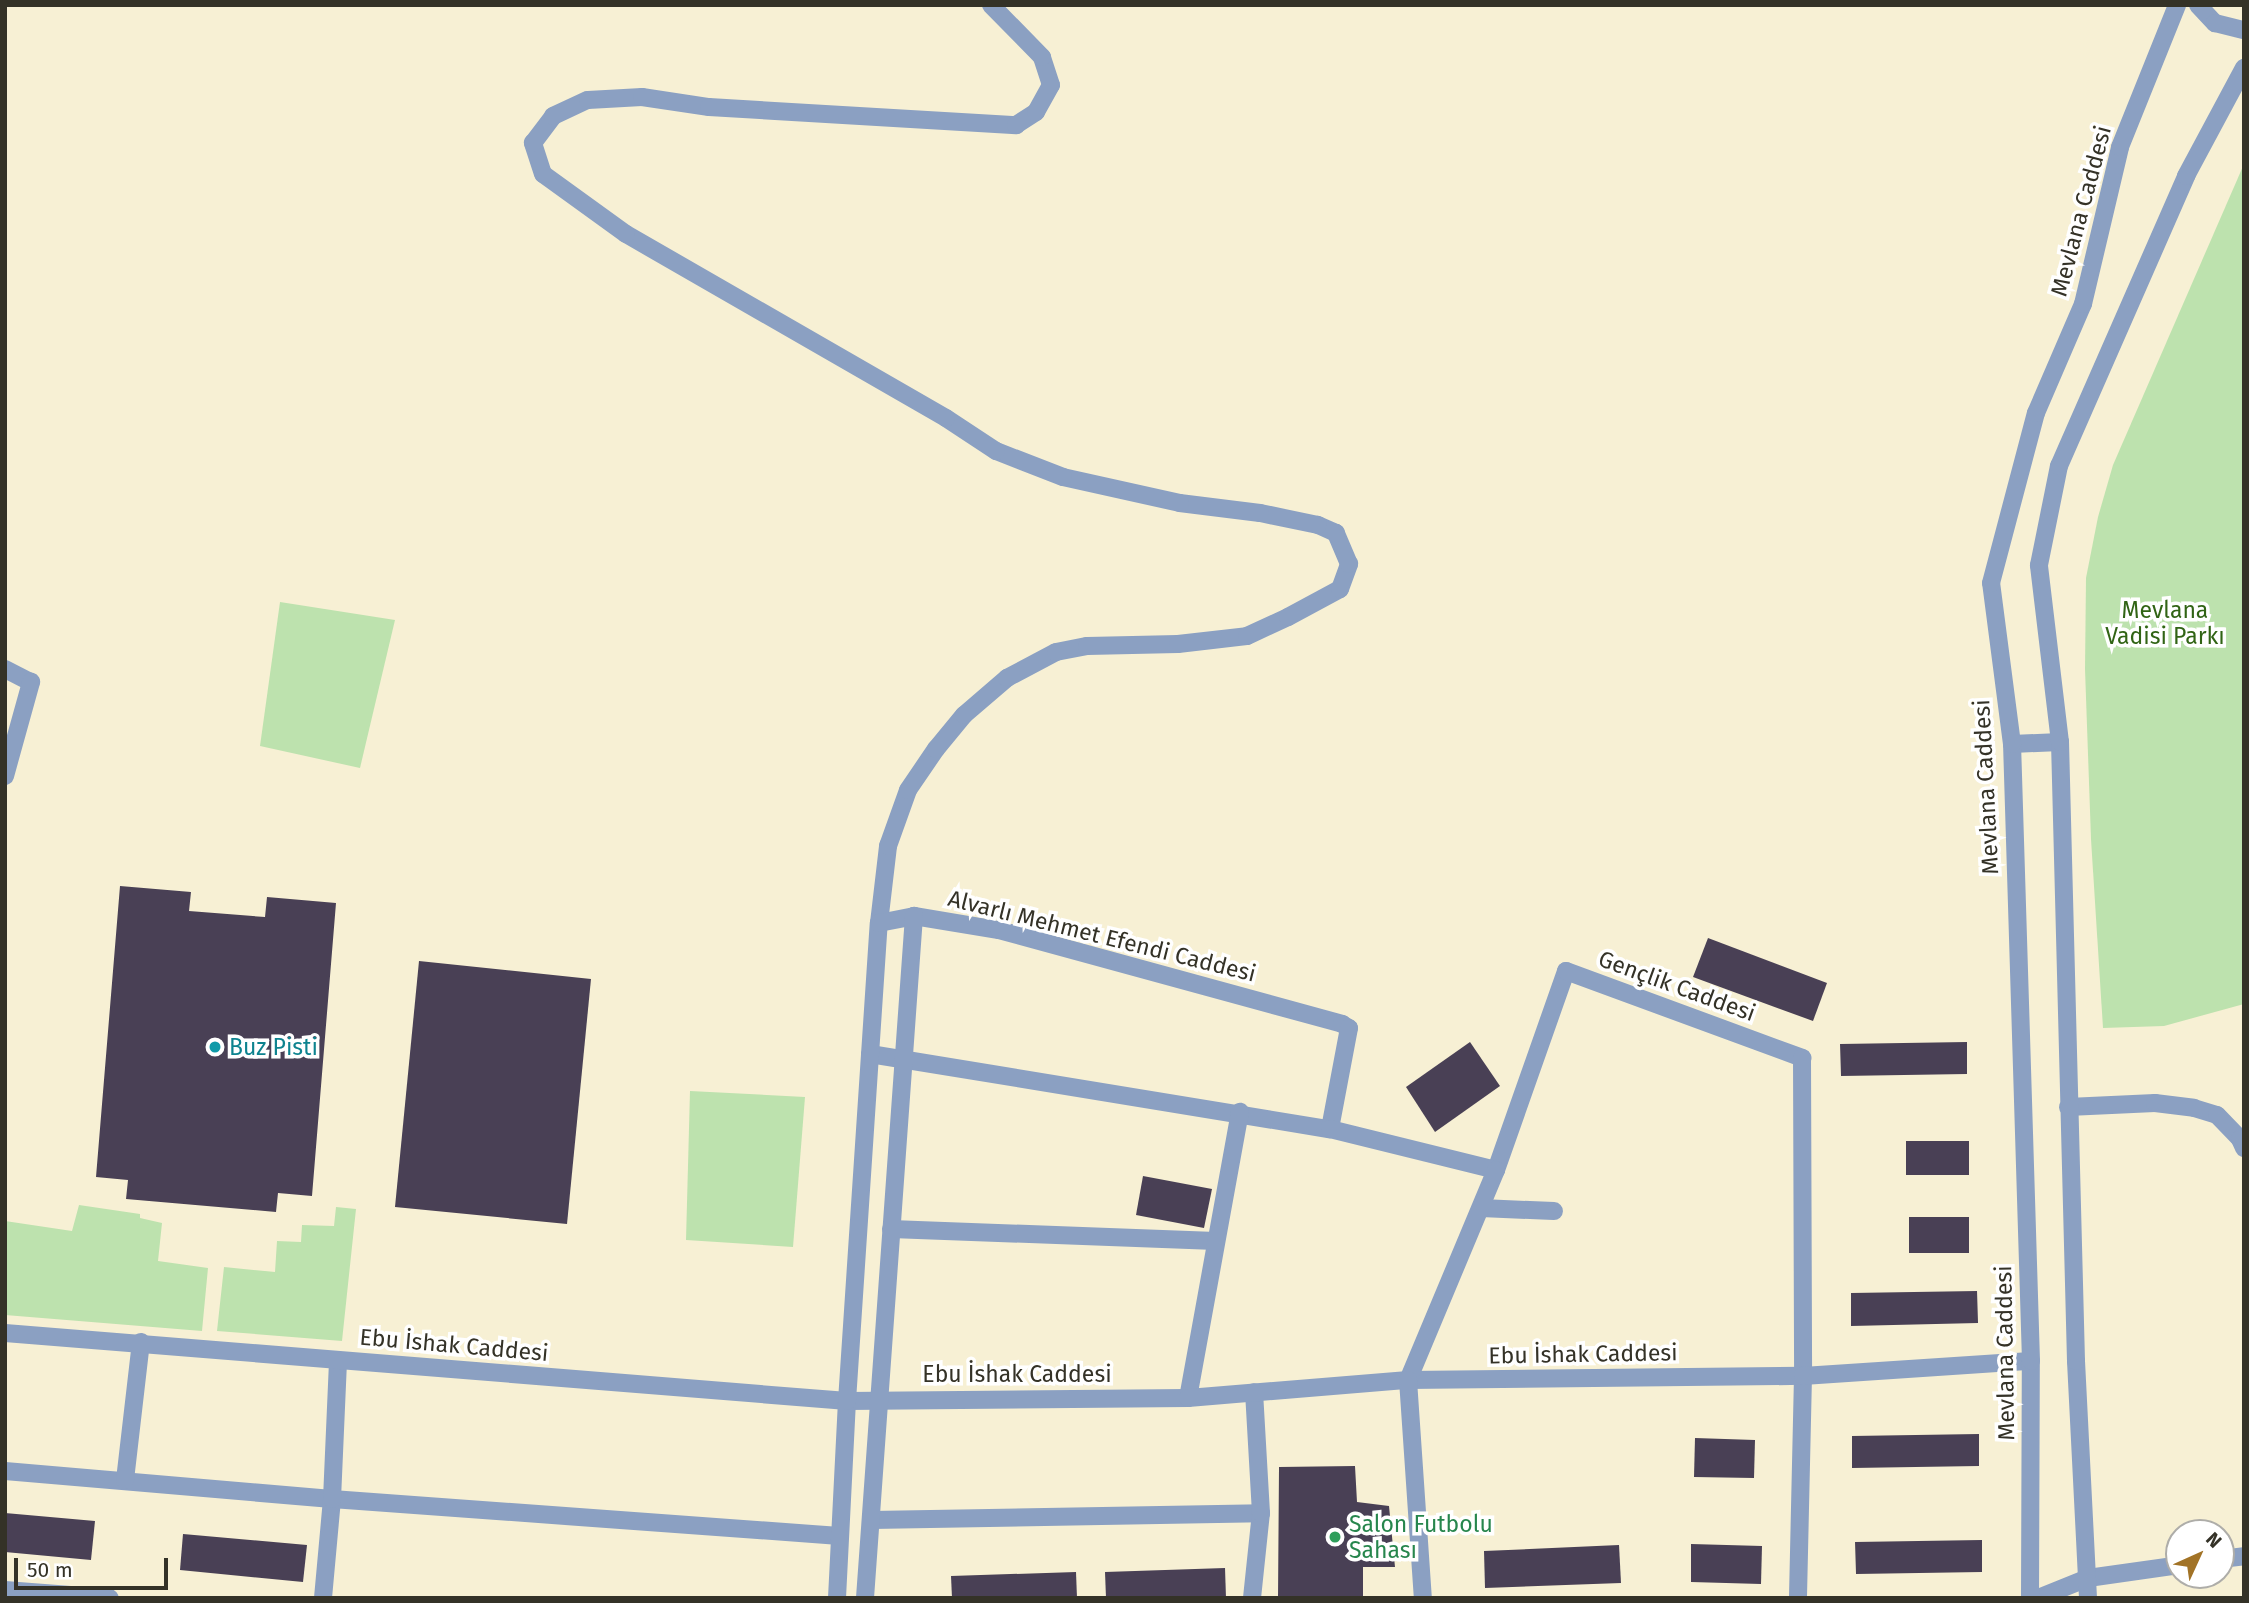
<!DOCTYPE html>
<meta charset="utf-8">
<style>
body{margin:0}
#map{position:relative;width:2249px;height:1603px;overflow:hidden;background:#f7f0d4;font-family:"Fira Sans",sans-serif}
div>[style]{position:absolute}
.green>*{inset:0;background:#bde2ae}
.building>*{inset:0;background:#494055}
.minor>*{height:18px;margin:-9px;padding:0 9px;transform-origin:9px;border-radius:9px;background:#8ba0c2}
.tertiary>*{height:18px;margin:-9px;padding:0 9px;transform-origin:9px;border-radius:9px;background:#8ba0c2}
.dots>*{width:19px;height:19px;translate:-50% -50%;box-sizing:border-box;border:4px solid #fff;border-radius:50%}
span{translate:-50% -50%;white-space:nowrap;text-align:center;line-height:1.15;-webkit-text-stroke:7px #fff;paint-order:stroke}
.street-label{font-size:23px;color:#343227}
.park-label{font-size:23px;color:#316415}
.culture-label{font-size:23px;color:#0d838f}
.left{translate:0 -50%;text-align:left}
.leisure-label{font-size:23px;color:#27864d}
.frame{position:absolute;inset:0;border:7px solid #343227;pointer-events:none}
.north{position:absolute;left:2165px;top:1519px;width:70px;height:70px;box-sizing:border-box;background:#fff;border:2px solid #aeada9;border-radius:50%;rotate:45deg;font-size:19px;font-weight:700;line-height:28px;text-align:center;color:#343227}
.north::after{content:'';display:block;margin:auto;width:24px;height:32px;background:#a27326;clip-path:polygon(50% 0,100% 100%,50% 72%,0 100%)}
.scale{position:absolute;left:14px;top:1558px;width:154px;height:32px;box-sizing:border-box;border:4px solid #343227;border-top:0;padding-left:9px;font-size:21px;line-height:24px;white-space:nowrap;color:#343227;-webkit-text-stroke:5px #fff;paint-order:stroke}
</style>
<div id="map">
<div class="green">
<div style="clip-path:polygon(2244px 164px,2244px 1004px,2164px 1026px,2103px 1028px,2091px 839px,2085px 669px,2086px 578px,2098px 517px,2113px 465px)"></div>
<div style="clip-path:polygon(280px 602px,395px 620px,360px 768px,260px 746px)"></div>
<div style="clip-path:polygon(690px 1091px,805px 1097px,793px 1247px,686px 1240px)"></div>
<div style="clip-path:polygon(79px 1205px,140px 1214px,140px 1218px,162px 1223px,158px 1261px,208px 1268px,202px 1331px,5px 1315px,5px 1221px,72px 1231px)"></div>
<div style="clip-path:polygon(336px 1207px,356px 1209px,342px 1341px,217px 1331px,224px 1267px,275px 1272px,277px 1241px,301px 1242px,302px 1225px,334px 1226px)"></div>
</div>
<div class="building">
<div style="clip-path:polygon(120px 886px,191px 892px,189px 911px,265px 917px,267px 897px,336px 903px,312px 1196px,278px 1193px,276px 1212px,126px 1199px,128px 1180px,96px 1177px)"></div>
<div style="clip-path:polygon(1708px 938px,1827px 983px,1813px 1021px,1693px 977px)"></div>
<div style="clip-path:polygon(419px 961px,591px 979px,567px 1224px,395px 1207px)"></div>
<div style="clip-path:polygon(1470px 1042px,1500px 1086px,1435px 1132px,1406px 1087px)"></div>
<div style="clip-path:polygon(1967px 1042px,1967px 1074px,1841px 1076px,1840px 1044px)"></div>
<div style="clip-path:polygon(1906px 1141px,1969px 1141px,1969px 1175px,1906px 1175px)"></div>
<div style="clip-path:polygon(1143px 1176px,1212px 1189px,1204px 1228px,1136px 1215px)"></div>
<div style="clip-path:polygon(1909px 1217px,1969px 1217px,1969px 1253px,1909px 1253px)"></div>
<div style="clip-path:polygon(1977px 1291px,1978px 1323px,1851px 1326px,1851px 1293px)"></div>
<div style="clip-path:polygon(1979px 1434px,1979px 1466px,1852px 1468px,1852px 1436px)"></div>
<div style="clip-path:polygon(1695px 1438px,1755px 1440px,1754px 1478px,1694px 1477px)"></div>
<div style="clip-path:polygon(1355px 1466px,1357px 1502px,1389px 1506px,1395px 1567px,1363px 1567px,1363px 1598px,1278px 1598px,1279px 1467px)"></div>
<div style="clip-path:polygon(5px 1513px,95px 1521px,91px 1560px,5px 1552px)"></div>
<div style="clip-path:polygon(183px 1534px,307px 1545px,303px 1582px,180px 1570px)"></div>
<div style="clip-path:polygon(1982px 1540px,1982px 1572px,1856px 1574px,1855px 1542px)"></div>
<div style="clip-path:polygon(1691px 1544px,1762px 1546px,1761px 1584px,1691px 1582px)"></div>
<div style="clip-path:polygon(1619px 1545px,1621px 1583px,1485px 1588px,1484px 1551px)"></div>
<div style="clip-path:polygon(1225px 1568px,1226px 1598px,1106px 1598px,1105px 1572px)"></div>
<div style="clip-path:polygon(1076px 1572px,1077px 1598px,952px 1598px,951px 1576px)"></div>
</div>
<div class="minor">
<div style="left:5px;top:669px;width:29px;rotate:27deg"></div>
<div style="left:879px;top:923px;width:78px;rotate:-83.3deg"></div>
<div style="left:888px;top:846px;width:59px;rotate:-70.3deg"></div>
<div style="left:908px;top:790px;width:50px;rotate:-55.7deg"></div>
<div style="left:936px;top:749px;width:44px;rotate:-50.5deg"></div>
<div style="left:964px;top:715px;width:57px;rotate:-40.7deg"></div>
<div style="left:1007px;top:678px;width:55px;rotate:-28deg"></div>
<div style="left:1056px;top:652px;width:32px;rotate:-11deg"></div>
<div style="left:1087px;top:646px;width:91px;rotate:-1.3deg"></div>
<div style="left:1178px;top:644px;width:69px;rotate:-6.6deg"></div>
<div style="left:1247px;top:636px;width:45px;rotate:-24.9deg"></div>
<div style="left:1288px;top:617px;width:59px;rotate:-28.3deg"></div>
<div style="left:1340px;top:589px;width:27px;rotate:-70deg"></div>
<div style="left:1349px;top:564px;width:34px;rotate:-113deg"></div>
<div style="left:1336px;top:533px;width:20px;rotate:-156deg"></div>
<div style="left:1318px;top:525px;width:59px;rotate:-168.3deg"></div>
<div style="left:1260px;top:513px;width:81px;rotate:-172.9deg"></div>
<div style="left:1180px;top:503px;width:120px;rotate:-167.5deg"></div>
<div style="left:1063px;top:477px;width:72px;rotate:-158.8deg"></div>
<div style="left:996px;top:451px;width:60px;rotate:-146.6deg"></div>
<div style="left:946px;top:418px;width:369px;rotate:-150.1deg"></div>
<div style="left:626px;top:234px;width:102px;rotate:-144.1deg"></div>
<div style="left:543px;top:174px;width:33px;rotate:-108deg"></div>
<div style="left:533px;top:143px;width:34px;rotate:-53deg"></div>
<div style="left:553px;top:116px;width:38px;rotate:-25deg"></div>
<div style="left:588px;top:100px;width:54px;rotate:-3.2deg"></div>
<div style="left:642px;top:97px;width:68px;rotate:8.5deg"></div>
<div style="left:709px;top:107px;width:308px;rotate:3.4deg"></div>
<div style="left:1016px;top:125px;width:24px;rotate:-33deg"></div>
<div style="left:1036px;top:112px;width:31px;rotate:-61deg"></div>
<div style="left:1051px;top:85px;width:29px;rotate:-108deg"></div>
<div style="left:1042px;top:57px;width:73px;rotate:-134.4deg"></div>
<div style="left:870px;top:1054px;width:466px;rotate:9.3deg"></div>
<div style="left:2068px;top:1107px;width:87px;rotate:-2.6deg"></div>
<div style="left:2155px;top:1103px;width:39px;rotate:7deg"></div>
<div style="left:2194px;top:1108px;width:24px;rotate:17deg"></div>
<div style="left:2217px;top:1115px;width:33px;rotate:46deg"></div>
<div style="left:2240px;top:1139px;width:10px;rotate:66deg"></div>
<div style="left:1496px;top:1170px;width:211px;rotate:-70.6deg"></div>
<div style="left:1566px;top:971px;width:252px;rotate:20.2deg"></div>
<div style="left:1802px;top:1058px;width:318px;rotate:89.8deg"></div>
<div style="left:1803px;top:1376px;width:222px;rotate:91.3deg"></div>
<div style="left:1481px;top:1208px;width:73px;rotate:2.4deg"></div>
<div style="left:891px;top:1229px;width:325px;rotate:2.1deg"></div>
<div style="left:1188px;top:1398px;width:291px;rotate:-79.7deg"></div>
<div style="left:5px;top:1471px;width:328px;rotate:4.9deg"></div>
<div style="left:332px;top:1499px;width:509px;rotate:4.17deg"></div>
<div style="left:125px;top:1480px;width:139px;rotate:-83.4deg"></div>
<div style="left:872px;top:1520px;width:389px;rotate:-1deg"></div>
<div style="left:2221px;top:1559px;width:23px;rotate:-7deg"></div>
<div style="left:5px;top:1590px;width:105px;rotate:4.4deg"></div>
<div style="left:323px;top:1598px;width:99px;rotate:-84.8deg"></div>
<div style="left:332px;top:1499px;width:139px;rotate:-87.5deg"></div>
<div style="left:1252px;top:1598px;width:85px;rotate:-84deg"></div>
<div style="left:1261px;top:1513px;width:121px;rotate:-93.3deg"></div>
<div style="left:2038px;top:1598px;width:54px;rotate:-21.8deg"></div>
<div style="left:2088px;top:1578px;width:92px;rotate:-8.1deg"></div>
</div>
<div class="tertiary">
<div style="left:2198px;top:5px;width:25px;rotate:47deg"></div>
<div style="left:2215px;top:23px;width:30px;rotate:14deg"></div>
<div style="left:2012px;top:744px;width:48px;rotate:-2.4deg"></div>
<div style="left:5px;top:776px;width:98px;rotate:-74.5deg"></div>
<div style="left:5px;top:1333px;width:845px;rotate:4.62deg"></div>
<div style="left:847px;top:1401px;width:341px;rotate:-0.5deg"></div>
<div style="left:1188px;top:1398px;width:221px;rotate:-4.7deg"></div>
<div style="left:1408px;top:1380px;width:395px;rotate:-0.6deg"></div>
<div style="left:1803px;top:1376px;width:228px;rotate:-3.8deg"></div>
<div style="left:837px;top:1598px;width:197px;rotate:-87.1deg"></div>
<div style="left:847px;top:1401px;width:479px;rotate:-86.2deg"></div>
<div style="left:879px;top:923px;width:36px;rotate:-11deg"></div>
<div style="left:914px;top:916px;width:86px;rotate:9.4deg"></div>
<div style="left:999px;top:930px;width:356px;rotate:15.3deg"></div>
<div style="left:1342px;top:1024px;width:8px;rotate:30deg"></div>
<div style="left:1349px;top:1028px;width:103px;rotate:100.7deg"></div>
<div style="left:1330px;top:1129px;width:171px;rotate:13.9deg"></div>
<div style="left:1496px;top:1170px;width:228px;rotate:112.7deg"></div>
<div style="left:1408px;top:1380px;width:219px;rotate:86.1deg"></div>
<div style="left:865px;top:1598px;width:684px;rotate:-85.89deg"></div>
<div style="left:2030px;top:1598px;width:237px;rotate:-89.8deg"></div>
<div style="left:2031px;top:1361px;width:617px;rotate:-91.76deg"></div>
<div style="left:2012px;top:744px;width:162px;rotate:-97.4deg"></div>
<div style="left:1991px;top:583px;width:176px;rotate:-75.2deg"></div>
<div style="left:2036px;top:413px;width:119px;rotate:-66.7deg"></div>
<div style="left:2083px;top:304px;width:161px;rotate:-76.7deg"></div>
<div style="left:2120px;top:147px;width:153px;rotate:-68.1deg"></div>
<div style="left:2088px;top:1598px;width:237px;rotate:-92.9deg"></div>
<div style="left:2076px;top:1361px;width:619px;rotate:-91.48deg"></div>
<div style="left:2060px;top:742px;width:178px;rotate:-96.8deg"></div>
<div style="left:2039px;top:565px;width:101px;rotate:-78.6deg"></div>
<div style="left:2059px;top:466px;width:317px;rotate:-66.3deg"></div>
<div style="left:2186px;top:176px;width:123px;rotate:-61.8deg"></div>
</div>
<div class="dots">
<div style="left:215px;top:1047px;background:#0f9aa8"></div>
<div style="left:1335px;top:1537px;background:#2e9e5b"></div>
</div>
<div class="street-label">
<span style="left:2081px;top:211px;rotate:-75deg">Mevlana Caddesi</span>
<span style="left:1986px;top:787px;rotate:-93deg">Mevlana Caddesi</span>
<span style="left:1102px;top:936px;rotate:14deg">Alvarlı Mehmet Efendi Caddesi</span>
<span style="left:1677px;top:986px;rotate:20deg">Gençlik Caddesi</span>
<span style="left:454px;top:1345px;rotate:5deg">Ebu İshak Caddesi</span>
<span style="left:2005px;top:1353px;rotate:-91deg">Mevlana Caddesi</span>
<span style="left:1583px;top:1354px;rotate:-1deg">Ebu İshak Caddesi</span>
<span style="left:1017px;top:1374px">Ebu İshak Caddesi</span>
</div>
<div class="park-label">
<span style="left:2165px;top:623px">Mevlana<br>Vadisi Parkı</span>
</div>
<div class="culture-label">
<span class="left" style="left:229px;top:1047px">Buz Pisti</span>
</div>
<div class="leisure-label">
<span class="left" style="left:1349px;top:1537px">Salon Futbolu<br>Sahası</span>
</div>
<div class="frame"></div>
<div class="north">N</div>
<div class="scale">50 m</div>
</div>
